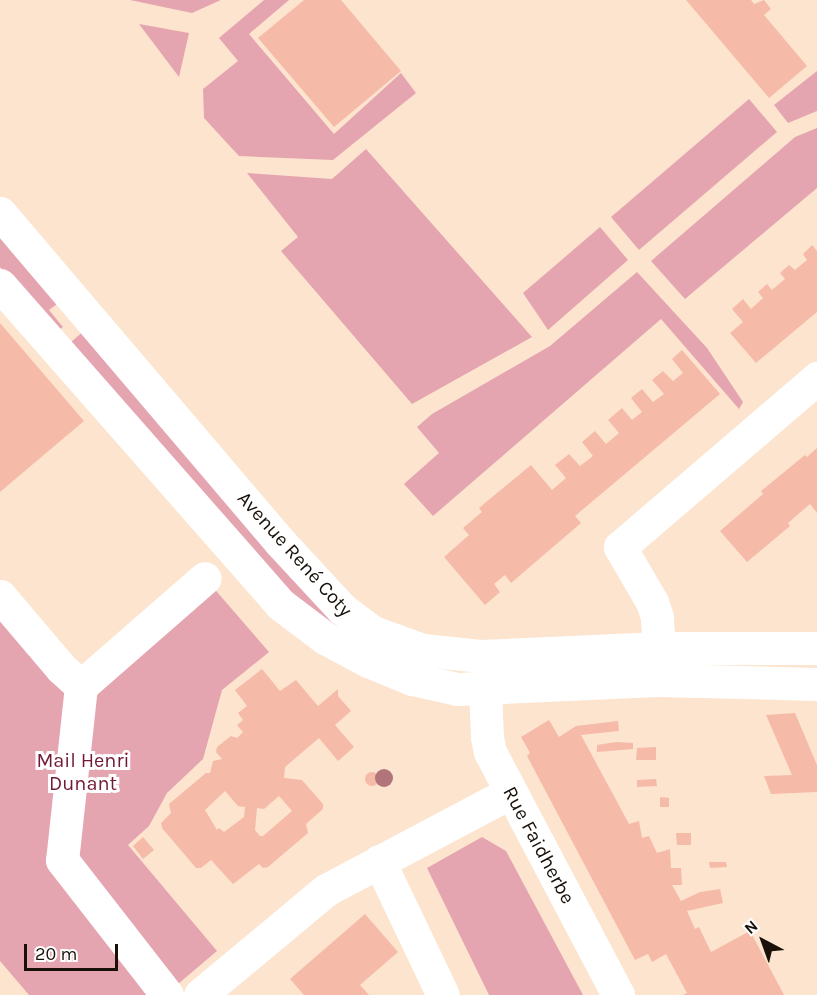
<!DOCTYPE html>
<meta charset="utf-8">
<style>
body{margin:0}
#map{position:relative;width:817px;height:995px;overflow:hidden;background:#fce4ce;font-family:Karla,sans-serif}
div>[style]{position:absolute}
.green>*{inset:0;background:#e5a5b0}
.building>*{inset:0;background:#f6baa9}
.round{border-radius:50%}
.minor>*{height:33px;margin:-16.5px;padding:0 16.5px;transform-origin:16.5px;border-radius:16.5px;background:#fff}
.trees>*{width:18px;height:18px;margin:-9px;border-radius:50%;background:#b0747a}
span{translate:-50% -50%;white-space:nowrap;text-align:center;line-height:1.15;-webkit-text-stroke:6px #fff;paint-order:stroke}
.street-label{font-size:20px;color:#191109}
.park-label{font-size:20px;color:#711935}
.north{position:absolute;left:733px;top:911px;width:60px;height:60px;-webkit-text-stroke:4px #fff;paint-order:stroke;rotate:319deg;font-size:16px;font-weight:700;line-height:24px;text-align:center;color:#191109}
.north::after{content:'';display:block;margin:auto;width:21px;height:27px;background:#191109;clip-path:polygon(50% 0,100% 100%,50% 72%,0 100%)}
.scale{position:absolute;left:24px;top:944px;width:94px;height:27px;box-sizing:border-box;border:3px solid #191109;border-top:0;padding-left:8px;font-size:18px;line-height:21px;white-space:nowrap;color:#191109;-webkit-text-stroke:4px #fff;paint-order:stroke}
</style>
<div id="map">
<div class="green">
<div style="clip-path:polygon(130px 0,221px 0,192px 13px)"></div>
<div style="clip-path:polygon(264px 0,289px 0,249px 34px,334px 134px,401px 73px,416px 93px,333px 160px,239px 156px,204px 118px,203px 89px,238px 61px,219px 38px)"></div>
<div style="clip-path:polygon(139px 24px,189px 33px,179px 77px)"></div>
<div style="clip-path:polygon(817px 71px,817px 111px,788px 123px,774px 105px)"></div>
<div style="clip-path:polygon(749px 99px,777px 132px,639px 250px,611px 217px)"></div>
<div style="clip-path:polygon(817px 128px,817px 188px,685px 299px,651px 261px,795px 137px)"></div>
<div style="clip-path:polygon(366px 149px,532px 337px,412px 404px,281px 251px,298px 237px,247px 173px,332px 179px)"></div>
<div style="clip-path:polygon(600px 227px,628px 260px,548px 330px,523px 293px)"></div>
<div style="clip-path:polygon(0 229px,61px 301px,49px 310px,63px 327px,56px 332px,0 267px)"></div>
<div style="clip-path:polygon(637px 272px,707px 348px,743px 402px,739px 409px,661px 319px,433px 516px,404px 484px,439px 453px,417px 427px,432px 414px,550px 346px)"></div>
<div style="clip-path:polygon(86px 329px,251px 525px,440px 664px,446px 676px,306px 616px,70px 343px)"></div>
<div style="clip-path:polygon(205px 578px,269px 652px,222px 690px,203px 759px,167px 793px,149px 826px,128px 845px,217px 951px,165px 995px,29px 995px,0 961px,0 596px,81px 686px)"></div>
<div style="clip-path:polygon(482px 837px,506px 851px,583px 995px,489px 995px,427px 868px)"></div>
</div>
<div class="building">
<div style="clip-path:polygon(304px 0,341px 0,401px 71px,334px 127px,258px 38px)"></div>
<div style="clip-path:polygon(686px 0,751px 0,754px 4px,764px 0,771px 9px,764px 15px,807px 66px,769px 98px)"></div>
<div style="clip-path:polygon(812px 245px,817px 251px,817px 312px,756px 363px,730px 333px,743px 322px,732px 309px,743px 299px,751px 309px,763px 298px,758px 292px,767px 284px,772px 290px,785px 279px,780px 273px,789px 265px,795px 270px,807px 260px,803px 254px)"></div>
<div style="clip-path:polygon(0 323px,84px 421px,0 492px)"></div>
<div style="clip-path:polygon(682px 350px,720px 394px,575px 516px,581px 523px,511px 583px,505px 575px,494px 584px,500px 592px,485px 605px,444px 557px,469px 535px,463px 528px,482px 512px,479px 508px,531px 465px,552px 490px,566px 478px,555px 465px,569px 454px,580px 466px,593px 456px,582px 442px,595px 431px,606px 444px,619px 433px,608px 420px,622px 408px,632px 420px,642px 412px,631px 398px,642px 389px,653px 402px,664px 394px,652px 380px,663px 371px,673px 381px,683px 373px,672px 359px)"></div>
<div style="clip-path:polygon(817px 448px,817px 513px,810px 504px,788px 523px,790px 526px,747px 562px,720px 531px,763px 494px,761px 491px,805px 455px,807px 457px)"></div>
<div style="clip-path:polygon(evenodd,262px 669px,280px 691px,296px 680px,318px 706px,338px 689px,338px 696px,351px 711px,335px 725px,354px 747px,338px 761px,319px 738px,285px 767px,284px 778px,302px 780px,323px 804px,323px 809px,306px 824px,308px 833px,268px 867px,263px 868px,259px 864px,233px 884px,211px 860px,201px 868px,196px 868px,162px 828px,161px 823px,171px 813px,169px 804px,206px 773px,210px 773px,213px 761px,222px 759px,216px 752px,217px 747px,231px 736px,237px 738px,243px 732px,237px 725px,243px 720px,238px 713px,247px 706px,235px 690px,262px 669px,225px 791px,238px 806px,245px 807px,244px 817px,224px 832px,219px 828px,217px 830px,205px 810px,225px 791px,262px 669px,279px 796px,292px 811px,263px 836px,260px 836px,255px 830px,257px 808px,264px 809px,279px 796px)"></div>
<div style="clip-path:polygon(795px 713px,817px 765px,817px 792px,771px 794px,764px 776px,792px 775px,766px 715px)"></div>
<div style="clip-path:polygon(549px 720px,559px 737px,576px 726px,618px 721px,619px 731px,581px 735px,629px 824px,639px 821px,642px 838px,649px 836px,657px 853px,670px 849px,671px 868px,681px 868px,682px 885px,672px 885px,681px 901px,700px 892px,720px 889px,723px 903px,687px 911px,695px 929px,699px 927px,711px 952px,750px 931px,784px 995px,683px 995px,687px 993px,666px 954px,652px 962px,648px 954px,635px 960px,527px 756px,530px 753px,521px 737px)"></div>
<div style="clip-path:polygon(616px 742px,633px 743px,633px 749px,597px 752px,597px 745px)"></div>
<div style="clip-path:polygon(656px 747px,656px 760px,636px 760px,637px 748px)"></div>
<div class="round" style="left:365px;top:772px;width:14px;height:14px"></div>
<div style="clip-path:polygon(656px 779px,657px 786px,637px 787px,637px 780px)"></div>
<div style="clip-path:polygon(660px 797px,669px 798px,669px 807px,660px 807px)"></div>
<div style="clip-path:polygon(676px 833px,691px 833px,691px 845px,677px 845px)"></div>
<div style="clip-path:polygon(143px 837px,154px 850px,143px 859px,133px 846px)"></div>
<div style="clip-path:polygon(709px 862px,726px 862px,727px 867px,710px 868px)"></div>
<div style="clip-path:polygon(365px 914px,398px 952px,360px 985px,369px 995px,304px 995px,290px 979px)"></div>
</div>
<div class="minor">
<div style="left:0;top:213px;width:432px;rotate:49.6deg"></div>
<div style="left:280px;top:542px;width:91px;rotate:47.2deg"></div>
<div style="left:342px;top:609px;width:39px;rotate:37deg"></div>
<div style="left:373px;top:632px;width:53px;rotate:19.8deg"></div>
<div style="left:423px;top:650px;width:57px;rotate:6deg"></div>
<div style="left:480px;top:656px;width:179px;rotate:-2.6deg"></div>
<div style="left:659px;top:648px;width:158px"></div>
<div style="left:0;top:285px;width:424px;rotate:48.7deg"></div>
<div style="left:280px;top:604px;width:56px;rotate:37.1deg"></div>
<div style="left:325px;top:638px;width:49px;rotate:28.1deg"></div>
<div style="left:368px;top:661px;width:48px;rotate:22.2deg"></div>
<div style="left:412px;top:679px;width:46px;rotate:12.5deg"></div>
<div style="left:457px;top:689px;width:200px;rotate:-2.6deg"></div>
<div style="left:657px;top:680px;width:160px;rotate:1.4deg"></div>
<div style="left:0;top:596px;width:94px;rotate:49.7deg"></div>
<div style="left:61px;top:668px;width:27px;rotate:42deg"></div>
<div style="left:659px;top:648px;width:31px;rotate:-94deg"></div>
<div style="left:657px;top:617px;width:16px;rotate:-108deg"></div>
<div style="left:652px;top:602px;width:64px;rotate:-120.2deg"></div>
<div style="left:620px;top:547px;width:260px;rotate:-40.6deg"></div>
<div style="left:81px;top:686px;width:175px;rotate:96.2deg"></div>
<div style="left:62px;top:860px;width:171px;rotate:52.1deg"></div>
<div style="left:81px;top:686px;width:164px;rotate:-41.1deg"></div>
<div style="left:485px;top:688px;width:49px;rotate:87.7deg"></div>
<div style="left:487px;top:737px;width:15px;rotate:79deg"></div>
<div style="left:490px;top:752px;width:275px;rotate:62.2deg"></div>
<div style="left:379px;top:861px;width:148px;rotate:64.5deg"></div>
<div style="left:200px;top:995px;width:164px;rotate:-39.8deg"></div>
<div style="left:326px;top:890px;width:209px;rotate:-27.9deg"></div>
</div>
<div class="trees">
<div style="left:384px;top:778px"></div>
</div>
<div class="street-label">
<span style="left:295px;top:554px;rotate:48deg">Avenue René Coty</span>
<span style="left:539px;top:845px;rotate:62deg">Rue Faidherbe</span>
</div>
<div class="park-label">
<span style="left:83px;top:772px">Mail Henri<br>Dunant</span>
</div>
<div class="north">N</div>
<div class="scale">20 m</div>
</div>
